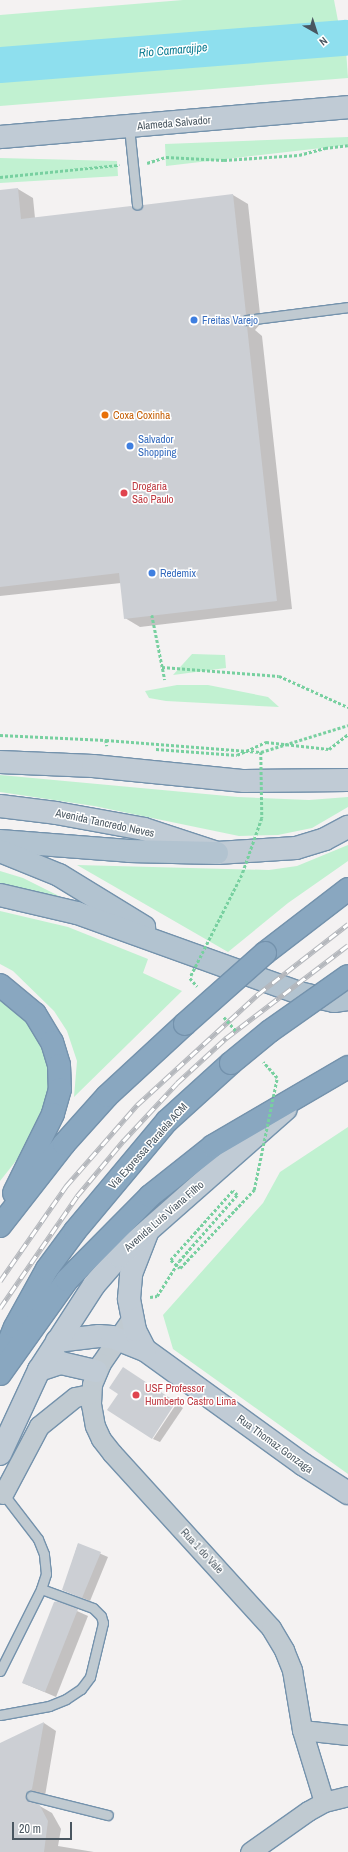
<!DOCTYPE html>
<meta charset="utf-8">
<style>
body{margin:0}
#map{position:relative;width:348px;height:1852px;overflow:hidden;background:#f4f2f2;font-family:"Archivo Narrow",sans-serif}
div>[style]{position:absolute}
.green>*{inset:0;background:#c1f1d1}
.shadow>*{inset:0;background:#0003}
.river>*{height:36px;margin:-18px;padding:0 18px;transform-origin:18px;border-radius:18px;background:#8edfee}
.building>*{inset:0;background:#cccfd4}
.path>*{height:2.5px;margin-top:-1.25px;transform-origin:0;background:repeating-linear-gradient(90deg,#78d0a0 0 3px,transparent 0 5px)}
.roads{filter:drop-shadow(1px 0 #7492ac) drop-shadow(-1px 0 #7492ac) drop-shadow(0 1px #7492ac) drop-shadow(0 -1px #7492ac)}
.lane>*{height:9px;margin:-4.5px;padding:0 4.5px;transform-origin:4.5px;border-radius:4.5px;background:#c0cad1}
.street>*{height:19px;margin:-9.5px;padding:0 9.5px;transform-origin:9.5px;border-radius:9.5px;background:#c0cad1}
.secondary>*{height:22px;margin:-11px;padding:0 11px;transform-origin:11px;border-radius:11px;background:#c0cbd5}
.primary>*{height:22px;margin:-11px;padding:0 11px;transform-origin:11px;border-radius:11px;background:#b2c3d0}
.highway>*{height:22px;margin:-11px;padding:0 11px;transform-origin:11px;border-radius:11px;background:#89a7c0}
.rail>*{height:4.5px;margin-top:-2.25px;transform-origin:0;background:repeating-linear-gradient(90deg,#fff 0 9px,#b4b7bc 0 18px);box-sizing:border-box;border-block:1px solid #b4b7bc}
.path-bridge>*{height:2.5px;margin-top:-1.25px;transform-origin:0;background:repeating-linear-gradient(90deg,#78d0a0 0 3px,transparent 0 5px)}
.bridges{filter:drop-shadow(1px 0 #7492ac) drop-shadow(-1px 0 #7492ac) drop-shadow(0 1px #7492ac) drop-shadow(0 -1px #7492ac)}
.highway-bridge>*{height:22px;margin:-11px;padding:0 11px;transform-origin:11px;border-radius:11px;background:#89a7c0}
.dots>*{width:11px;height:11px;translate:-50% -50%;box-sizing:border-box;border:2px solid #fff;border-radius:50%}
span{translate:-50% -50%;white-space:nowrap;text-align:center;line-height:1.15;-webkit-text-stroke:3px #fff;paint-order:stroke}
.street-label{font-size:11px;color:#495660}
.shop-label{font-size:11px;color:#366cbe}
.left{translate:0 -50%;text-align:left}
.food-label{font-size:11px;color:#c56008}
.health-label{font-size:11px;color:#be3a42}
.water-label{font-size:12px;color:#0b7c92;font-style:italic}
.north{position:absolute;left:296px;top:12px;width:40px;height:40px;-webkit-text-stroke:3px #fff;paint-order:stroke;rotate:141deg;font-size:11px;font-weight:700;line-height:16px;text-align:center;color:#495660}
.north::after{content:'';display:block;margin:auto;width:14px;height:18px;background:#495660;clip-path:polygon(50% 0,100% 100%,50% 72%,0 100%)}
.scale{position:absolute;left:12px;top:1822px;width:60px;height:18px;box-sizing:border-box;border:2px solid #495660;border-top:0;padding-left:5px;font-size:12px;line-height:14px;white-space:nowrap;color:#495660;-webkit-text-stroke:3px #fff;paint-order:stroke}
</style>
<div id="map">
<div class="green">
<div style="clip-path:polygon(183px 0,334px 0,339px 26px,0 52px,0 15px)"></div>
<div style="clip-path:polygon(346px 50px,348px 78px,0 106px,0 78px)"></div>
<div style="clip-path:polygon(348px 137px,348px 145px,166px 166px,165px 144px)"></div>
<div style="clip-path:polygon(0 158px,117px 161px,118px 176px,0 183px)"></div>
<div style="clip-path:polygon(192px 654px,225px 655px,226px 668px,173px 675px)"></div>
<div style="clip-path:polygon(177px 685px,208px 685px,268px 697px,279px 707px,166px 701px,149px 698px,145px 691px)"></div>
<div style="clip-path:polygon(0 775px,238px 797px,309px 800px,348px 797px,348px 807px,312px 828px,278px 835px,239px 836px,94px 806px,0 792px)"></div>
<div style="clip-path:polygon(348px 845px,348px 861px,288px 903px,228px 952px,77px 865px,269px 870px,297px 866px)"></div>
<div style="clip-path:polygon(0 871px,23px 878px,65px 899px,0 884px)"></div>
<div style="clip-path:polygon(0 911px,68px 927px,148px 959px,143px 973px,182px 991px,74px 1097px,77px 1061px,67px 1031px,54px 1011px,13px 971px,0 964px)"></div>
<div style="clip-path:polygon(0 997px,16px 1009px,33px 1029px,50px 1070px,47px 1109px,23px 1152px,0 1181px)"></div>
<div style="clip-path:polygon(348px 1127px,348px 1474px,173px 1349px,163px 1315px,263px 1203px,280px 1172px)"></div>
</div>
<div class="shadow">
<div style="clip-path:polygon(18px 189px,33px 198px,35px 218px,139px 212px,233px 195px,248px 204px,261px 323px,255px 330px,262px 336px,292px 609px,140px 627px,125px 618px,121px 583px,0 596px,0 191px)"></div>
<div style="clip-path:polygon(177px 1403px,183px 1408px,160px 1442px,153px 1439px)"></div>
<div style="clip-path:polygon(78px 1544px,108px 1557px,90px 1601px,63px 1590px)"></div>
<div style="clip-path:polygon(57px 1602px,88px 1616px,56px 1697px,23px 1683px)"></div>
<div style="clip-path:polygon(44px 1723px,56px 1731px,45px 1796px,39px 1799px,38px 1805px,52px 1813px,61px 1829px,58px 1846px,94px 1852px,0 1852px,0 1744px)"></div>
</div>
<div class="river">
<div style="left:0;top:65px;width:346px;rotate:-4.5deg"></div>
</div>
<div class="building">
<div style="clip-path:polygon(18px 188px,21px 219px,131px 206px,138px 211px,143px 205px,233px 194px,246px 314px,241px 320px,247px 326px,277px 601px,124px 619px,119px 573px,0 587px,0 190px)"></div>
<div style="clip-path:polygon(123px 1367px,176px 1402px,152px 1439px,107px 1410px,118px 1394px,109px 1388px)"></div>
<div style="clip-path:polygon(78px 1543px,101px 1552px,82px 1598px,62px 1590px)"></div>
<div style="clip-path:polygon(58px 1601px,78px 1609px,45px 1692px,22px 1683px,54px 1602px)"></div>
<div style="clip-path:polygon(44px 1722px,32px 1789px,25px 1795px,27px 1801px,39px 1804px,48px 1821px,44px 1852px,0 1852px,0 1743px)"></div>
</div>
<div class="path">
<div style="left:147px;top:163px;width:20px;rotate:-18deg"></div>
<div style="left:166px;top:157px;width:58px;rotate:3deg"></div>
<div style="left:224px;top:160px;width:75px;rotate:-3.8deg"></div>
<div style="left:299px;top:155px;width:27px;rotate:-15deg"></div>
<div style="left:325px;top:148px;width:23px;rotate:-7deg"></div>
<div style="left:0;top:177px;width:120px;rotate:-5.8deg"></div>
<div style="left:152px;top:615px;width:66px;rotate:78.7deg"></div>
<div style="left:162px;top:667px;width:117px;rotate:4.4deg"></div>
<div style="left:279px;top:676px;width:76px;rotate:24.2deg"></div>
<div style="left:0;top:735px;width:106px;rotate:2.7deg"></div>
<div style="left:106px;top:740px;width:6px;rotate:81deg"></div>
<div style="left:156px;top:749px;width:81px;rotate:4.2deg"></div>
<div style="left:237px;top:755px;width:32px;rotate:-24deg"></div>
<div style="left:266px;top:742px;width:63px;rotate:6.3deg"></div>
<div style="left:329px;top:749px;width:24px;rotate:-38deg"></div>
<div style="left:150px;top:1297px;width:7px;rotate:-8deg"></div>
<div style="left:157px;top:1296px;width:41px;rotate:-57.8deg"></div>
</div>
<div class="roads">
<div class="lane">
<div style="left:129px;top:127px;width:78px;rotate:84.1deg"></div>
<div style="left:247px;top:320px;width:102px;rotate:-7.3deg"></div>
<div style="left:0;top:1671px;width:92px;rotate:-63.4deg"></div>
<div style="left:41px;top:1589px;width:16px;rotate:-72deg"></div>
<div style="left:46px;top:1574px;width:20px;rotate:-96deg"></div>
<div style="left:44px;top:1554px;width:16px;rotate:-112deg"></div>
<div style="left:38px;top:1539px;width:59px;rotate:-127.5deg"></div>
<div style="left:0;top:1715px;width:50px;rotate:-10.4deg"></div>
<div style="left:49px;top:1706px;width:18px;rotate:-22deg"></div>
<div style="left:66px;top:1699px;width:18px;rotate:-34deg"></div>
<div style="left:81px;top:1689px;width:15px;rotate:-53deg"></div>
<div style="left:90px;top:1677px;width:56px;rotate:-76.5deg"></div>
<div style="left:103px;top:1623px;width:7px;rotate:-106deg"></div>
<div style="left:101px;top:1616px;width:11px;rotate:-135deg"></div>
<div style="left:93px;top:1608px;width:55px;rotate:-159.9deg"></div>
<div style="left:31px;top:1796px;width:79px;rotate:13.9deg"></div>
</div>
<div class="street">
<div style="left:132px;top:1318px;width:55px;rotate:124.6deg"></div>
<div style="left:101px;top:1363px;width:23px;rotate:113deg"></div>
<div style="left:92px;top:1384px;width:20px;rotate:93deg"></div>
<div style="left:91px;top:1404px;width:22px;rotate:80deg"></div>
<div style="left:95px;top:1426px;width:14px;rotate:65deg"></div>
<div style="left:101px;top:1439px;width:18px;rotate:52deg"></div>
<div style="left:112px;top:1453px;width:236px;rotate:47.7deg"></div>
<div style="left:271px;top:1628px;width:26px;rotate:59deg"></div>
<div style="left:284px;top:1650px;width:22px;rotate:68deg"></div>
<div style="left:292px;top:1670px;width:61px;rotate:80.5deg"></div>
<div style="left:302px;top:1730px;width:75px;rotate:73deg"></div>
<div style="left:3px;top:1494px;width:77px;rotate:-62.1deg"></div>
<div style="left:39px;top:1426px;width:46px;rotate:-38.9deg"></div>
<div style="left:75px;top:1397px;width:16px;rotate:-11deg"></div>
<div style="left:302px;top:1730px;width:46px;rotate:6.2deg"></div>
<div style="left:250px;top:1852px;width:71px;rotate:-35.3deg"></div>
<div style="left:308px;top:1811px;width:18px;rotate:-29deg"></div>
<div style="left:324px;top:1802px;width:25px;rotate:-14deg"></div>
</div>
<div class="secondary">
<div style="left:0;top:137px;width:349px;rotate:-4.9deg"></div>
<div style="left:0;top:762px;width:93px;rotate:2.5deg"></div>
<div style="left:93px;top:766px;width:152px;rotate:5.7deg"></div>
<div style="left:244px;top:781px;width:104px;rotate:-0.6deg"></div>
<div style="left:0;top:806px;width:56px;rotate:7.1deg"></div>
<div style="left:56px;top:813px;width:89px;rotate:10.3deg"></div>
<div style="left:144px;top:829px;width:77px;rotate:18.2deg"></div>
<div style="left:217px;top:853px;width:79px;rotate:-3.6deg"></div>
<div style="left:296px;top:848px;width:30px;rotate:-17deg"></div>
<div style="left:325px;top:839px;width:26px;rotate:-28deg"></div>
<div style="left:57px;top:1341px;width:42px;rotate:-6.8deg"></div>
<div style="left:99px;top:1336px;width:13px;rotate:4deg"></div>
<div style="left:112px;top:1337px;width:35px;rotate:22deg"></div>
<div style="left:145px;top:1350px;width:196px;rotate:35.9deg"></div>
<div style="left:304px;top:1465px;width:52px;rotate:32.5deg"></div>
<div style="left:145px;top:1350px;width:22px;rotate:-117deg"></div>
<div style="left:135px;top:1330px;width:32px;rotate:-101deg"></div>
<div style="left:129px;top:1299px;width:25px;rotate:-85deg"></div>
<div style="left:131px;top:1274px;width:44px;rotate:-68.7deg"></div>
<div style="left:39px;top:1370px;width:23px;rotate:-18deg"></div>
<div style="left:61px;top:1363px;width:36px;rotate:13deg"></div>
<div style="left:0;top:1454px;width:93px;rotate:-65.1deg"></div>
<div style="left:39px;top:1370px;width:101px;rotate:-57.1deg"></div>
<div style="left:94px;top:1285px;width:38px;rotate:-49deg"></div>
<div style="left:119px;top:1256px;width:222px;rotate:-41.4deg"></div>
</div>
<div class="primary">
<div style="left:0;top:841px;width:129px;rotate:4.4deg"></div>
<div style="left:129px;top:851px;width:88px;rotate:1.3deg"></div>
<div style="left:0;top:851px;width:64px;rotate:22.1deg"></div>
<div style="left:59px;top:875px;width:100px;rotate:31.5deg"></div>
<div style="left:0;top:895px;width:79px;rotate:13.2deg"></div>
<div style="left:77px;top:913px;width:236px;rotate:19.8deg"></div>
<div style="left:299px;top:993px;width:36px;rotate:13deg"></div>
<div style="left:334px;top:1001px;width:14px;rotate:-8deg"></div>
</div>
<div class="highway">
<div style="left:265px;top:953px;width:105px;rotate:-37.6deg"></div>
<div style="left:0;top:985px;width:45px;rotate:39.6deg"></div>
<div style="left:35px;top:1014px;width:33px;rotate:59deg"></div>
<div style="left:52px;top:1042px;width:24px;rotate:73deg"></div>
<div style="left:59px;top:1065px;width:24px;rotate:88deg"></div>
<div style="left:60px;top:1089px;width:26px;rotate:106deg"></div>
<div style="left:53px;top:1114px;width:88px;rotate:116.3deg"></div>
<div style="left:0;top:1226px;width:104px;rotate:-52deg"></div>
<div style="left:64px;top:1144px;width:64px;rotate:-48.1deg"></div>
<div style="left:107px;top:1096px;width:106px;rotate:-42.7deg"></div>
<div style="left:4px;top:1354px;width:29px;rotate:-68deg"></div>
<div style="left:15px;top:1327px;width:66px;rotate:-61.1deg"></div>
<div style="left:47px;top:1269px;width:47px;rotate:-53.6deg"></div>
<div style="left:75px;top:1231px;width:143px;rotate:-50.1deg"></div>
<div style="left:167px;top:1121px;width:86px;rotate:-42.2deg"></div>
<div style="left:0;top:1374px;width:115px;rotate:-54.5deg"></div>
<div style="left:67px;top:1280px;width:118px;rotate:-45.3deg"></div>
<div style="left:150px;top:1196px;width:80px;rotate:-38.4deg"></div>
<div style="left:213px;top:1146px;width:156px;rotate:-30.3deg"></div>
</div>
</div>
<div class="rail">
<div style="left:0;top:1281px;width:116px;rotate:-55.2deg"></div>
<div style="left:66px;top:1186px;width:108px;rotate:-48.8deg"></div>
<div style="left:137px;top:1105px;width:164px;rotate:-42.5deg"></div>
<div style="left:258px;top:994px;width:114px;rotate:-37.9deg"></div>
<div style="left:0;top:1308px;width:136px;rotate:-55.5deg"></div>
<div style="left:77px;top:1196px;width:72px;rotate:-50.1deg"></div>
<div style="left:123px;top:1141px;width:79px;rotate:-47deg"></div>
<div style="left:177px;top:1083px;width:67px;rotate:-42.6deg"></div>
<div style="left:226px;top:1038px;width:153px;rotate:-37.3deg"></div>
</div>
<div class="path-bridge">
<div style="left:106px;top:740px;width:155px;rotate:4.4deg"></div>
<div style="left:261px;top:752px;width:66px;rotate:89.1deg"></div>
<div style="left:262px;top:818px;width:60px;rotate:109.3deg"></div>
<div style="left:242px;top:875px;width:115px;rotate:116.8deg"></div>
<div style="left:190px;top:978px;width:11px;rotate:49deg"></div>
<div style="left:261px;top:752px;width:91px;rotate:-17.2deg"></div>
<div style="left:224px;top:1017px;width:18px;rotate:49deg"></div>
<div style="left:179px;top:1261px;width:88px;rotate:-48.7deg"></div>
<div style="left:237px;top:1195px;width:6px;rotate:-135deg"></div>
<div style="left:233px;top:1191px;width:93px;rotate:131.9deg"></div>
<div style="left:171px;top:1260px;width:12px;rotate:42deg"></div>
<div style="left:180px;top:1268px;width:108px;rotate:-46.5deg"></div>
<div style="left:254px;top:1190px;width:114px;rotate:-78.4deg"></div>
<div style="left:277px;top:1078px;width:21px;rotate:-131deg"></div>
</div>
<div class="bridges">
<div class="highway-bridge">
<div style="left:185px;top:1024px;width:107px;rotate:-41.6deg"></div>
<div style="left:231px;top:1063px;width:50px;rotate:-39.4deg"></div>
<div style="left:270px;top:1031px;width:95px;rotate:-35.2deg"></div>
</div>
</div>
<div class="dots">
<div style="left:194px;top:320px;background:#3f7fe0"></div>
<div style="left:105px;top:415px;background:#e8710a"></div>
<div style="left:130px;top:446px;background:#3f7fe0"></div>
<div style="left:124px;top:493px;background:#e0444e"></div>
<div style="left:152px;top:573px;background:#3f7fe0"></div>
<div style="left:136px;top:1395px;background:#e0444e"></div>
</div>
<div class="street-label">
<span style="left:174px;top:123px;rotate:-5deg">Alameda Salvador</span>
<span style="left:105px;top:823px;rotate:12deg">Avenida Tancredo Neves</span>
<span style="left:148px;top:1146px;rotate:-48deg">Via Expressa Paralela ACM</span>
<span style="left:164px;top:1216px;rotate:-41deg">Avenida Luís Viana Filho</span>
<span style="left:275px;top:1444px;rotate:36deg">Rua Thomaz Gonzaga</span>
<span style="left:202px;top:1551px;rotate:47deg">Rua 1 do Vale</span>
</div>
<div class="shop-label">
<span class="left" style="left:202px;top:320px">Freitas Varejo</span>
<span class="left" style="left:138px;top:446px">Salvador<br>Shopping</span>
<span class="left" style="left:160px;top:573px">Redemix</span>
</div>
<div class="food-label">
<span class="left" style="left:113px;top:415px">Coxa Coxinha</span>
</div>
<div class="health-label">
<span class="left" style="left:132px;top:493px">Drogaria<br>São Paulo</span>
<span class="left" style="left:145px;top:1395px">USF Professor<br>Humberto Castro Lima</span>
</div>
<div class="water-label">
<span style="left:173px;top:51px;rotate:-5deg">Rio Camarajipe</span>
</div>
<div class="north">N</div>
<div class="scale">20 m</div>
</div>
